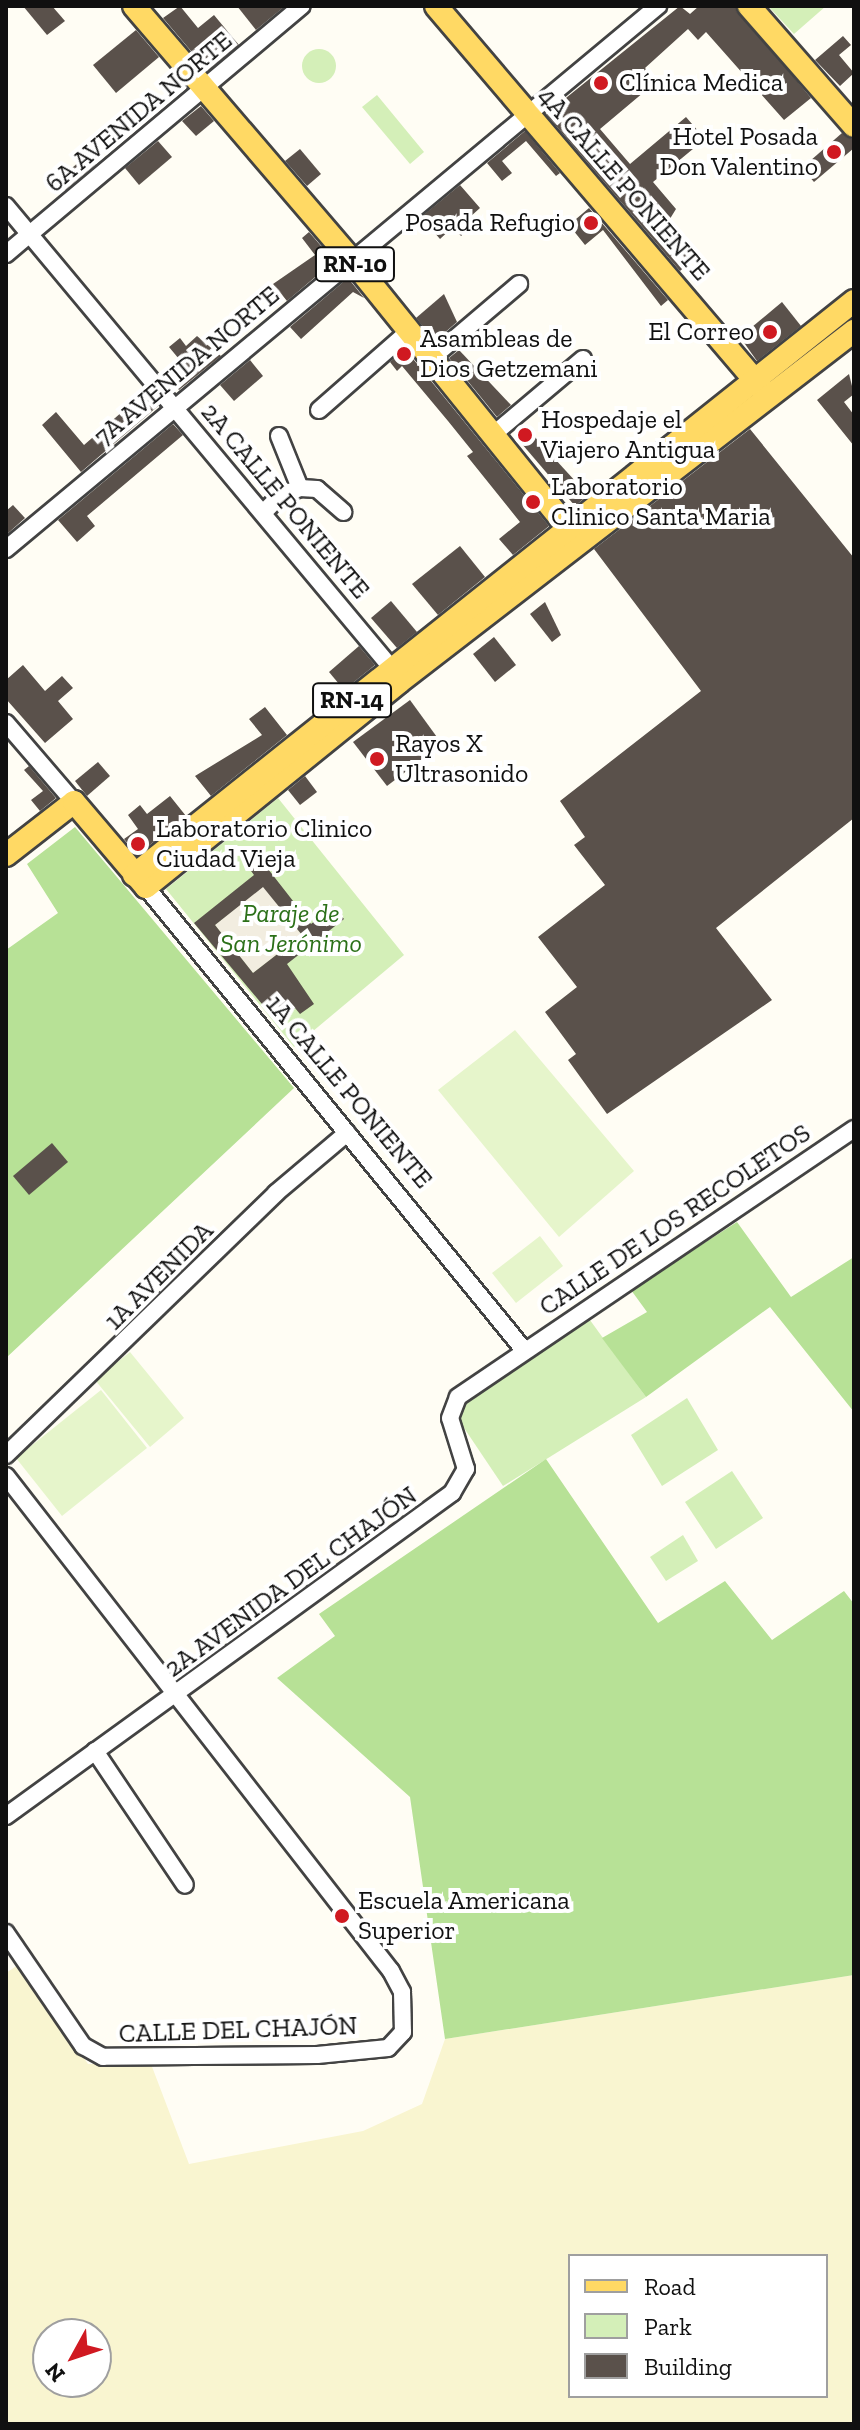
<!DOCTYPE html>
<meta charset="utf-8">
<style>
body{margin:0}
#map{position:relative;width:860px;height:2430px;overflow:hidden;background:#fffdf4;font-family:"Zilla Slab",serif}
div>[style]{position:absolute}
.farmland>*{inset:0;background:#f9f5d0}
.green>*{inset:0;background:#d4efb8}
.round{border-radius:50%}
.forest>*{inset:0;background:#b7e196}
.pitch>*{inset:0;background:#e6f5cb}
.plaza>*{inset:0;background:#f2ede0}
.building>*{inset:0;background:#5a514b}
.roads{filter:drop-shadow(2px 0 #434343) drop-shadow(-2px 0 #434343) drop-shadow(0 2px #434343) drop-shadow(0 -2px #434343)}
.minor>*{height:16px;margin:-8px;padding:0 8px;transform-origin:8px;border-radius:8px;background:#fff}
.major>*{height:22px;margin:-11px;padding:0 11px;transform-origin:11px;border-radius:11px;background:#ffd964}
.dots>*{width:22px;height:22px;translate:-50% -50%;box-sizing:border-box;border:4px solid #fff;border-radius:50%}
span{translate:-50% -50%;white-space:nowrap;text-align:center;line-height:1.15;-webkit-text-stroke:8px #fff;paint-order:stroke}
.shield-label span{padding:2px 6px;background:#fff;border:2px solid;border-radius:6px;-webkit-text-stroke-width:0}
.shield-label{font-size:24px;color:#101010;font-weight:700}
.poi-label{font-size:26px;color:#101010}
.left{translate:0 -50%;text-align:left}
.right{translate:-100% -50%;text-align:right}
.street-label{font-size:26px;color:#101010}
.park-label{font-size:26px;color:#2b7018;font-style:italic}
.frame{position:absolute;inset:0;border:8px solid #101010;pointer-events:none}
.legend{position:absolute;left:568px;top:2254px;width:260px;height:144px;box-sizing:border-box;background:#fff;border:2px solid #9f9f9f;margin:0;padding:10px 14px;list-style:none;font-size:24px;color:#101010}
.legend li{display:flex;align-items:center;gap:16px;height:40px}
.legend b{width:40px;border:2px solid #9f9f9f}
.north{position:absolute;left:32px;top:2318px;width:80px;height:80px;box-sizing:border-box;background:#fff;border:2px solid #9f9f9f;border-radius:50%;rotate:230deg;font-size:22px;font-weight:700;line-height:32px;text-align:center;color:#101010}
.north::after{content:'';display:block;margin:auto;width:28px;height:36px;background:#d01921;clip-path:polygon(50% 0,100% 100%,50% 72%,0 100%)}
</style>
<div id="map">
<div class="farmland">
<div style="clip-path:polygon(evenodd,21px 1963px,88px 2064px,151px 2064px,189px 2164px,363px 2131px,422px 2104px,445px 2039px,854px 1975px,854px 2424px,6px 2424px,6px 1973px,21px 1963px,570px 2256px,826px 2256px,826px 2396px,570px 2396px,570px 2256px,21px 1963px,48px 2334px,96px 2334px,96px 2382px,48px 2382px,48px 2334px)"></div>
</div>
<div class="green">
<div style="clip-path:polygon(768px 6px,826px 6px,794px 34px)"></div>
<div class="round" style="left:302px;top:49px;width:34px;height:34px"></div>
<div style="clip-path:polygon(377px 95px,424px 152px,410px 164px,362px 107px)"></div>
<div style="clip-path:polygon(278px 798px,404px 955px,294px 1047px,166px 889px)"></div>
<div style="clip-path:polygon(587px 1316px,646px 1397px,503px 1486px,456px 1416px,461px 1402px)"></div>
<div style="clip-path:polygon(687px 1398px,718px 1450px,662px 1486px,631px 1435px)"></div>
<div style="clip-path:polygon(732px 1471px,763px 1518px,716px 1549px,685px 1502px)"></div>
<div style="clip-path:polygon(683px 1535px,698px 1561px,666px 1581px,650px 1557px)"></div>
</div>
<div class="forest">
<div style="clip-path:polygon(75px 827px,294px 1088px,6px 1358px,6px 950px,58px 913px,27px 864px)"></div>
<div style="clip-path:polygon(737px 1222px,791px 1297px,854px 1257px,854px 1412px,770px 1307px,646px 1397px,602px 1338px,647px 1312px,631px 1290px)"></div>
<div style="clip-path:polygon(546px 1459px,658px 1623px,725px 1581px,772px 1640px,844px 1591px,854px 1604px,854px 1975px,445px 2039px,410px 1797px,277px 1678px,335px 1636px,319px 1614px)"></div>
</div>
<div class="pitch">
<div style="clip-path:polygon(515px 1030px,634px 1171px,559px 1237px,438px 1090px)"></div>
<div style="clip-path:polygon(540px 1236px,563px 1266px,516px 1303px,492px 1273px)"></div>
<div style="clip-path:polygon(130px 1352px,184px 1418px,150px 1447px,95px 1380px)"></div>
<div style="clip-path:polygon(101px 1390px,147px 1448px,62px 1516px,16px 1458px)"></div>
</div>
<div class="plaza">
<div style="clip-path:polygon(263px 886px,302px 935px,253px 973px,215px 925px)"></div>
</div>
<div class="building">
<div style="clip-path:polygon(23px 6px,52px 6px,65px 21px,47px 35px)"></div>
<div style="clip-path:polygon(180px 6px,198px 28px,214px 15px,239px 45px,208px 71px,163px 18px)"></div>
<div style="clip-path:polygon(237px 6px,285px 6px,256px 30px)"></div>
<div style="clip-path:polygon(680px 6px,690px 14px,699px 6px,735px 6px,811px 98px,784px 120px,706px 32px,698px 40px,688px 29px,645px 68px,652px 76px,645px 82px,650px 87px,600px 129px,630px 164px,686px 117px,705px 139px,653px 182px,676px 209px,668px 222px,698px 255px,680px 271px,546px 114px)"></div>
<div style="clip-path:polygon(136px 30px,159px 57px,116px 93px,93px 65px)"></div>
<div style="clip-path:polygon(843px 36px,851px 45px,839px 55px,854px 73px,840px 86px,815px 60px)"></div>
<div style="clip-path:polygon(201px 106px,214px 121px,196px 136px,182px 121px)"></div>
<div style="clip-path:polygon(525px 131px,560px 173px,556px 176px,526px 141px,502px 161px,512px 173px,502px 181px,487px 163px)"></div>
<div style="clip-path:polygon(842px 133px,854px 140px,854px 148px,814px 182px,802px 168px)"></div>
<div style="clip-path:polygon(158px 141px,172px 157px,139px 185px,125px 168px)"></div>
<div style="clip-path:polygon(300px 149px,321px 174px,307px 186px,285px 161px)"></div>
<div style="clip-path:polygon(88px 154px,96px 164px,65px 190px,57px 181px)"></div>
<div style="clip-path:polygon(460px 185px,480px 208px,470px 217px,476px 223px,461px 236px,453px 227px,440px 239px,421px 217px)"></div>
<div style="clip-path:polygon(589px 208px,668px 300px,661px 306px,603px 230px,585px 245px,569px 225px)"></div>
<div style="clip-path:polygon(309px 232px,334px 261px,287px 301px,273px 284px,315px 255px,302px 238px)"></div>
<div style="clip-path:polygon(348px 278px,364px 298px,353px 292px,301px 339px,290px 327px)"></div>
<div style="clip-path:polygon(444px 294px,457px 322px,435px 341px,416px 318px)"></div>
<div style="clip-path:polygon(782px 302px,801px 326px,757px 361px,740px 337px)"></div>
<div style="clip-path:polygon(197px 336px,221px 356px,179px 390px,169px 378px,184px 365px,169px 347px,180px 338px,186px 346px)"></div>
<div style="clip-path:polygon(405px 349px,549px 526px,513px 555px,499px 539px,520px 522px,467px 456px,473px 452px,448px 421px,402px 366px,397px 371px,390px 362px)"></div>
<div style="clip-path:polygon(459px 350px,511px 405px,497px 417px,449px 358px)"></div>
<div style="clip-path:polygon(250px 360px,263px 376px,234px 401px,220px 385px)"></div>
<div style="clip-path:polygon(849px 374px,854px 394px,844px 402px,854px 415px,854px 446px,817px 400px)"></div>
<div style="clip-path:polygon(146px 391px,158px 406px,81px 472px,42px 425px,56px 412px,84px 445px)"></div>
<div style="clip-path:polygon(173px 424px,183px 435px,87px 516px,95px 526px,77px 542px,58px 520px)"></div>
<div style="clip-path:polygon(750px 429px,854px 558px,854px 818px,716px 928px,772px 1000px,607px 1114px,568px 1060px,576px 1054px,545px 1012px,577px 987px,538px 937px,605px 885px,574px 845px,585px 837px,560px 801px,701px 691px,594px 549px)"></div>
<div style="clip-path:polygon(533px 435px,588px 495px,575px 506px,522px 444px)"></div>
<div style="clip-path:polygon(13px 505px,25px 518px,6px 535px,6px 511px)"></div>
<div style="clip-path:polygon(460px 546px,485px 577px,438px 615px,412px 584px)"></div>
<div style="clip-path:polygon(391px 601px,417px 632px,397px 648px,371px 618px)"></div>
<div style="clip-path:polygon(545px 602px,561px 635px,552px 642px,530px 614px)"></div>
<div style="clip-path:polygon(494px 637px,516px 665px,495px 682px,473px 654px)"></div>
<div style="clip-path:polygon(359px 646px,375px 665px,344px 690px,329px 672px)"></div>
<div style="clip-path:polygon(23px 665px,45px 691px,62px 676px,73px 688px,58px 701px,73px 719px,45px 743px,6px 699px,6px 680px)"></div>
<div style="clip-path:polygon(410px 700px,442px 744px,387px 786px,353px 742px)"></div>
<div style="clip-path:polygon(265px 707px,287px 735px,211px 796px,195px 776px,262px 735px,249px 719px)"></div>
<div style="clip-path:polygon(98px 762px,110px 776px,87px 796px,75px 781px)"></div>
<div style="clip-path:polygon(29px 766px,56px 798px,40px 811px,31px 800px,43px 791px,24px 770px)"></div>
<div style="clip-path:polygon(305px 776px,317px 792px,300px 805px,288px 790px)"></div>
<div style="clip-path:polygon(170px 796px,186px 816px,137px 855px,124px 839px,138px 829px,128px 815px,140px 805px,147px 814px)"></div>
<div style="clip-path:polygon(evenodd,254px 851px,311px 924px,334px 906px,344px 919px,287px 964px,314px 1004px,300px 1014px,295px 1008px,277px 1022px,194px 923px,254px 875px,243px 860px,254px 851px,263px 887px,302px 935px,253px 973px,215px 925px,263px 887px)"></div>
<div style="clip-path:polygon(52px 1143px,68px 1162px,29px 1195px,13px 1176px)"></div>
</div>
<div class="roads">
<div class="minor">
<div style="left:6px;top:206px;width:612px;rotate:50.17deg"></div>
<div style="left:6px;top:254px;width:386px;rotate:-40deg"></div>
<div style="left:433px;top:357px;width:113px;rotate:-40.3deg"></div>
<div style="left:319px;top:410px;width:121px;rotate:-41.3deg"></div>
<div style="left:495px;top:433px;width:115px;rotate:-40.1deg"></div>
<div style="left:279px;top:436px;width:56px;rotate:68deg"></div>
<div style="left:264px;top:512px;width:23px;rotate:-45deg"></div>
<div style="left:280px;top:496px;width:22px;rotate:-22deg"></div>
<div style="left:300px;top:488px;width:17px;rotate:3deg"></div>
<div style="left:317px;top:489px;width:35px;rotate:41deg"></div>
<div style="left:6px;top:549px;width:849px;rotate:-39.79deg"></div>
<div style="left:6px;top:723px;width:104px;rotate:49.3deg"></div>
<div style="left:146px;top:887px;width:598px;rotate:50.77deg"></div>
<div style="left:6px;top:1455px;width:376px;rotate:-44.1deg"></div>
<div style="left:276px;top:1193px;width:93px;rotate:-40.2deg"></div>
<div style="left:6px;top:1476px;width:627px;rotate:52.13deg"></div>
<div style="left:391px;top:1971px;width:24px;rotate:62deg"></div>
<div style="left:402px;top:1992px;width:40px;rotate:88.6deg"></div>
<div style="left:403px;top:2032px;width:22px;rotate:133deg"></div>
<div style="left:388px;top:2048px;width:71px;rotate:174.4deg"></div>
<div style="left:317px;top:2055px;width:214px;rotate:179.5deg"></div>
<div style="left:103px;top:2057px;width:23px;rotate:-151deg"></div>
<div style="left:83px;top:2046px;width:137px;rotate:-124.3deg"></div>
<div style="left:95px;top:1751px;width:161px;rotate:56.1deg"></div>
<div style="left:6px;top:1816px;width:551px;rotate:-35.91deg"></div>
<div style="left:452px;top:1493px;width:28px;rotate:-60deg"></div>
<div style="left:466px;top:1469px;width:53px;rotate:-107.4deg"></div>
<div style="left:450px;top:1418px;width:22px;rotate:-69deg"></div>
<div style="left:458px;top:1397px;width:478px;rotate:-34.1deg"></div>
</div>
<div class="major">
<div style="left:134px;top:6px;width:333px;rotate:49.4deg"></div>
<div style="left:351px;top:259px;width:361px;rotate:51.1deg"></div>
<div style="left:436px;top:6px;width:506px;rotate:49.57deg"></div>
<div style="left:749px;top:6px;width:159px;rotate:48.8deg"></div>
<div style="left:6px;top:855px;width:86px;rotate:-37.9deg"></div>
<div style="left:74px;top:802px;width:111px;rotate:49.7deg"></div>
<div style="left:146px;top:887px;width:326px;rotate:-39deg"></div>
<div style="left:399px;top:682px;width:575px;rotate:-37.65deg"></div>
<div style="left:134px;top:875px;width:921px;rotate:-38.56deg"></div>
</div>
</div>
<div class="dots">
<div style="left:601px;top:83px;background:#d01921"></div>
<div style="left:834px;top:152px;background:#d01921"></div>
<div style="left:591px;top:223px;background:#d01921"></div>
<div style="left:770px;top:332px;background:#d01921"></div>
<div style="left:404px;top:354px;background:#d01921"></div>
<div style="left:525px;top:435px;background:#d01921"></div>
<div style="left:533px;top:502px;background:#d01921"></div>
<div style="left:377px;top:759px;background:#d01921"></div>
<div style="left:138px;top:844px;background:#d01921"></div>
<div style="left:342px;top:1916px;background:#d01921"></div>
</div>
<div class="shield-label">
<span style="left:355px;top:264px">RN-10</span>
<span style="left:352px;top:700px">RN-14</span>
</div>
<div class="poi-label">
<span class="left" style="left:619px;top:83px">Clínica Medica</span>
<span class="right" style="left:818px;top:152px">Hotel Posada<br>Don Valentino</span>
<span class="right" style="left:575px;top:223px">Posada Refugio</span>
<span class="right" style="left:754px;top:332px">El Correo</span>
<span class="left" style="left:420px;top:354px">Asambleas de<br>Dios Getzemani</span>
<span class="left" style="left:541px;top:435px">Hospedaje el<br>Viajero Antigua</span>
<span class="left" style="left:551px;top:502px">Laboratorio<br>Clinico Santa Maria</span>
<span class="left" style="left:395px;top:759px">Rayos X<br>Ultrasonido</span>
<span class="left" style="left:156px;top:844px">Laboratorio Clinico<br>Ciudad Vieja</span>
<span class="left" style="left:358px;top:1916px">Escuela Americana<br>Superior</span>
</div>
<div class="street-label">
<span style="left:139px;top:112px;rotate:-40deg">6A AVENIDA NORTE</span>
<span style="left:624px;top:184px;rotate:49deg">4A CALLE PONIENTE</span>
<span style="left:187px;top:366px;rotate:-40deg">7A AVENIDA NORTE</span>
<span style="left:285px;top:501px;rotate:50deg">2A CALLE PONIENTE</span>
<span style="left:349px;top:1092px;rotate:50deg">1A CALLE PONIENTE</span>
<span style="left:675px;top:1220px;rotate:-34deg">CALLE DE LOS RECOLETOS</span>
<span style="left:159px;top:1276px;rotate:-45deg">1A AVENIDA</span>
<span style="left:291px;top:1582px;rotate:-36deg">2A AVENIDA DEL CHAJÓN</span>
<span style="left:238px;top:2030px;rotate:-2deg">CALLE DEL CHAJÓN</span>
</div>
<div class="park-label">
<span style="left:291px;top:929px">Paraje de<br>San Jerónimo</span>
</div>
<div class="frame"></div>
<ul class="legend">
<li><b style="height:10px;background:#ffd964"></b>Road</li>
<li><b style="height:22px;background:#d4efb8"></b>Park</li>
<li><b style="height:22px;background:#5a514b"></b>Building</li>
</ul>
<div class="north">N</div>
</div>
